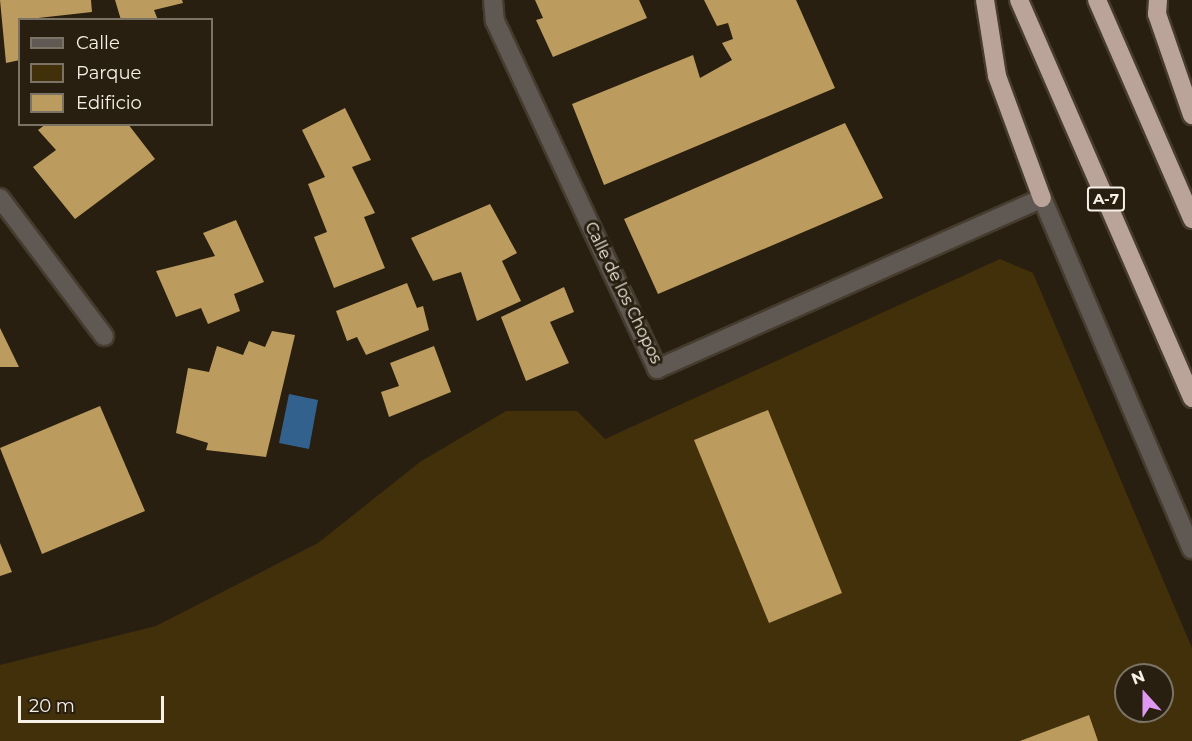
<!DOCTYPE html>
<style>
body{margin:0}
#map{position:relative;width:1192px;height:741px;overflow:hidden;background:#281f10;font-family:Montserrat,sans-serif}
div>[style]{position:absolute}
.green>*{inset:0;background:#42300b}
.water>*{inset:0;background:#33618d}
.building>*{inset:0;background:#bc9b5e}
.roads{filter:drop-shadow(2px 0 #453c2e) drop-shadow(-2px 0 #453c2e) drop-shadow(0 2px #453c2e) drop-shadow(0 -2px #453c2e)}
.minor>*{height:18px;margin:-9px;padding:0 9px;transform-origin:9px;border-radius:9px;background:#605853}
.highway>*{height:18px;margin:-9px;padding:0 9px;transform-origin:9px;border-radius:9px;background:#baa49a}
span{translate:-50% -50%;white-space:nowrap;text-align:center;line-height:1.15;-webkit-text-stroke:6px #281f10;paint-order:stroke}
.shield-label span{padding:2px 4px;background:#281f10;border:2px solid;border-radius:4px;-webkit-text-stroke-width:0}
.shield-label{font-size:15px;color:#f6f0e6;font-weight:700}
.street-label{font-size:16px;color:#f6f0e6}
.legend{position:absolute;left:18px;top:18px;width:195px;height:108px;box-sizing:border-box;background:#281f10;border:2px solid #7a7366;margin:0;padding:8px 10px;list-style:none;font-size:18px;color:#f6f0e6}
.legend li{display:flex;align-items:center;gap:12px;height:30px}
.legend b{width:30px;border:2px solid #7a7366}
.north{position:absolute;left:1114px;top:663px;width:60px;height:60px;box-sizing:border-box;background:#281f10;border:2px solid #7a7366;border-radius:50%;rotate:339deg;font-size:16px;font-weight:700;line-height:24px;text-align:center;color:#f6f0e6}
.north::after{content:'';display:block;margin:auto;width:21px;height:27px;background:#df98f1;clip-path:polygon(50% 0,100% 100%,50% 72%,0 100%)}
.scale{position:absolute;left:18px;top:696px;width:146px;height:27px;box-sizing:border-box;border:3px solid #f6f0e6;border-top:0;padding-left:8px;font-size:18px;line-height:21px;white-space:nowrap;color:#f6f0e6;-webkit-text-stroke:4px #281f10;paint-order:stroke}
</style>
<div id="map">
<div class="green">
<div style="clip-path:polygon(evenodd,1000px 259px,1033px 273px,1192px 648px,1192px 741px,0 741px,0 665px,156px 626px,318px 543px,420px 462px,506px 411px,577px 411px,605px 439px,1000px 259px,1126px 675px,1162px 675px,1162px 711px,1126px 711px,1126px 675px)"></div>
</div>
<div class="water">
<div style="clip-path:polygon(289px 394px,318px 400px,309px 449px,279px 443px)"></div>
</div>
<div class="building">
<div style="clip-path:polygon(0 0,91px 0,92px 12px,20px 20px,20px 60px,6px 63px)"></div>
<div style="clip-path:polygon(115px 0,182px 0,183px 3px,154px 10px,158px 20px,121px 20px)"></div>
<div style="clip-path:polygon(535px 0,639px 0,647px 18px,553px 57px,536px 20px,543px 18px)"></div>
<div style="clip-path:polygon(704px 0,796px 0,835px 88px,604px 185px,572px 104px,693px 55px,700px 78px,732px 60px,722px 43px,733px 39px,728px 23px,717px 26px)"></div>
<div style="clip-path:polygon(345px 108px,371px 160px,352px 167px,375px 213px,364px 217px,385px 268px,334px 288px,314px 237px,327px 232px,308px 184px,325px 177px,302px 130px)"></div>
<div style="clip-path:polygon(845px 123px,883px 198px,658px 294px,624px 219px)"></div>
<div style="clip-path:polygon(46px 124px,128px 124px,155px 159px,75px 219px,33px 167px,56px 150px,38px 130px)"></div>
<div style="clip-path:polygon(490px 204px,517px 253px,502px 261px,521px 301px,477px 321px,461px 272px,433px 281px,411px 238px)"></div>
<div style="clip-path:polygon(236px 220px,264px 282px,234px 294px,240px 311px,208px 324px,201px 308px,176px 317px,156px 271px,215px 256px,203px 233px)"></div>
<div style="clip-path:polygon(407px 283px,417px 308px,423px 306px,429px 330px,366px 355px,357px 337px,347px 341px,336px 311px)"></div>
<div style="clip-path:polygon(564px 287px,574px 312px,550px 322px,569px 363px,526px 381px,501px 317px)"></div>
<div style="clip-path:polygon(0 328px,19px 367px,0 367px)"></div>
<div style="clip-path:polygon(272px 331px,295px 335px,266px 457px,206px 450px,208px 443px,176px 433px,188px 368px,209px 372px,217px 346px,243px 355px,249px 341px,265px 347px)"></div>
<div style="clip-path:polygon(434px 346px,451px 392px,389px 417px,381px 392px,399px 386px,390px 363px)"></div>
<div style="clip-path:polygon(100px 406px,145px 511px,42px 554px,0 448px)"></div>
<div style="clip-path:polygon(768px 410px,842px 593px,769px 623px,694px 440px)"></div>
<div style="clip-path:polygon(0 543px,12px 572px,0 576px)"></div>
<div style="clip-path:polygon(1089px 715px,1098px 741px,1020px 741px)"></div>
</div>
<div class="roads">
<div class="minor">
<div style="left:493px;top:0;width:21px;rotate:85deg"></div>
<div style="left:495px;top:21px;width:384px;rotate:65deg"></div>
<div style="left:657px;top:369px;width:421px;rotate:-23.9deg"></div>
<div style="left:1042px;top:198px;width:382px;rotate:66.9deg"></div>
<div style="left:0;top:198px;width:173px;rotate:53deg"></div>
</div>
<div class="highway">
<div style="left:985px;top:0;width:77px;rotate:81deg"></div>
<div style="left:997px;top:76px;width:130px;rotate:69.8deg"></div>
<div style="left:1019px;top:0;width:434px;rotate:66.5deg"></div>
<div style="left:1097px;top:0;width:239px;rotate:66.5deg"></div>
<div style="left:1158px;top:0;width:14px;rotate:94deg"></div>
<div style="left:1157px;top:14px;width:107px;rotate:70.9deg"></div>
</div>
</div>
<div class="shield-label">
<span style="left:1106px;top:199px">A-7</span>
</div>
<div class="street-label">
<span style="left:623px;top:293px;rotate:64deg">Calle de los Chopos</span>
</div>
<ul class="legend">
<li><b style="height:8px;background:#605853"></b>Calle</li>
<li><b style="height:16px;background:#42300b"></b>Parque</li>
<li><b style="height:16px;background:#bc9b5e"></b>Edificio</li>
</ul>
<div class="north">N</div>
<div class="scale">20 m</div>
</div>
